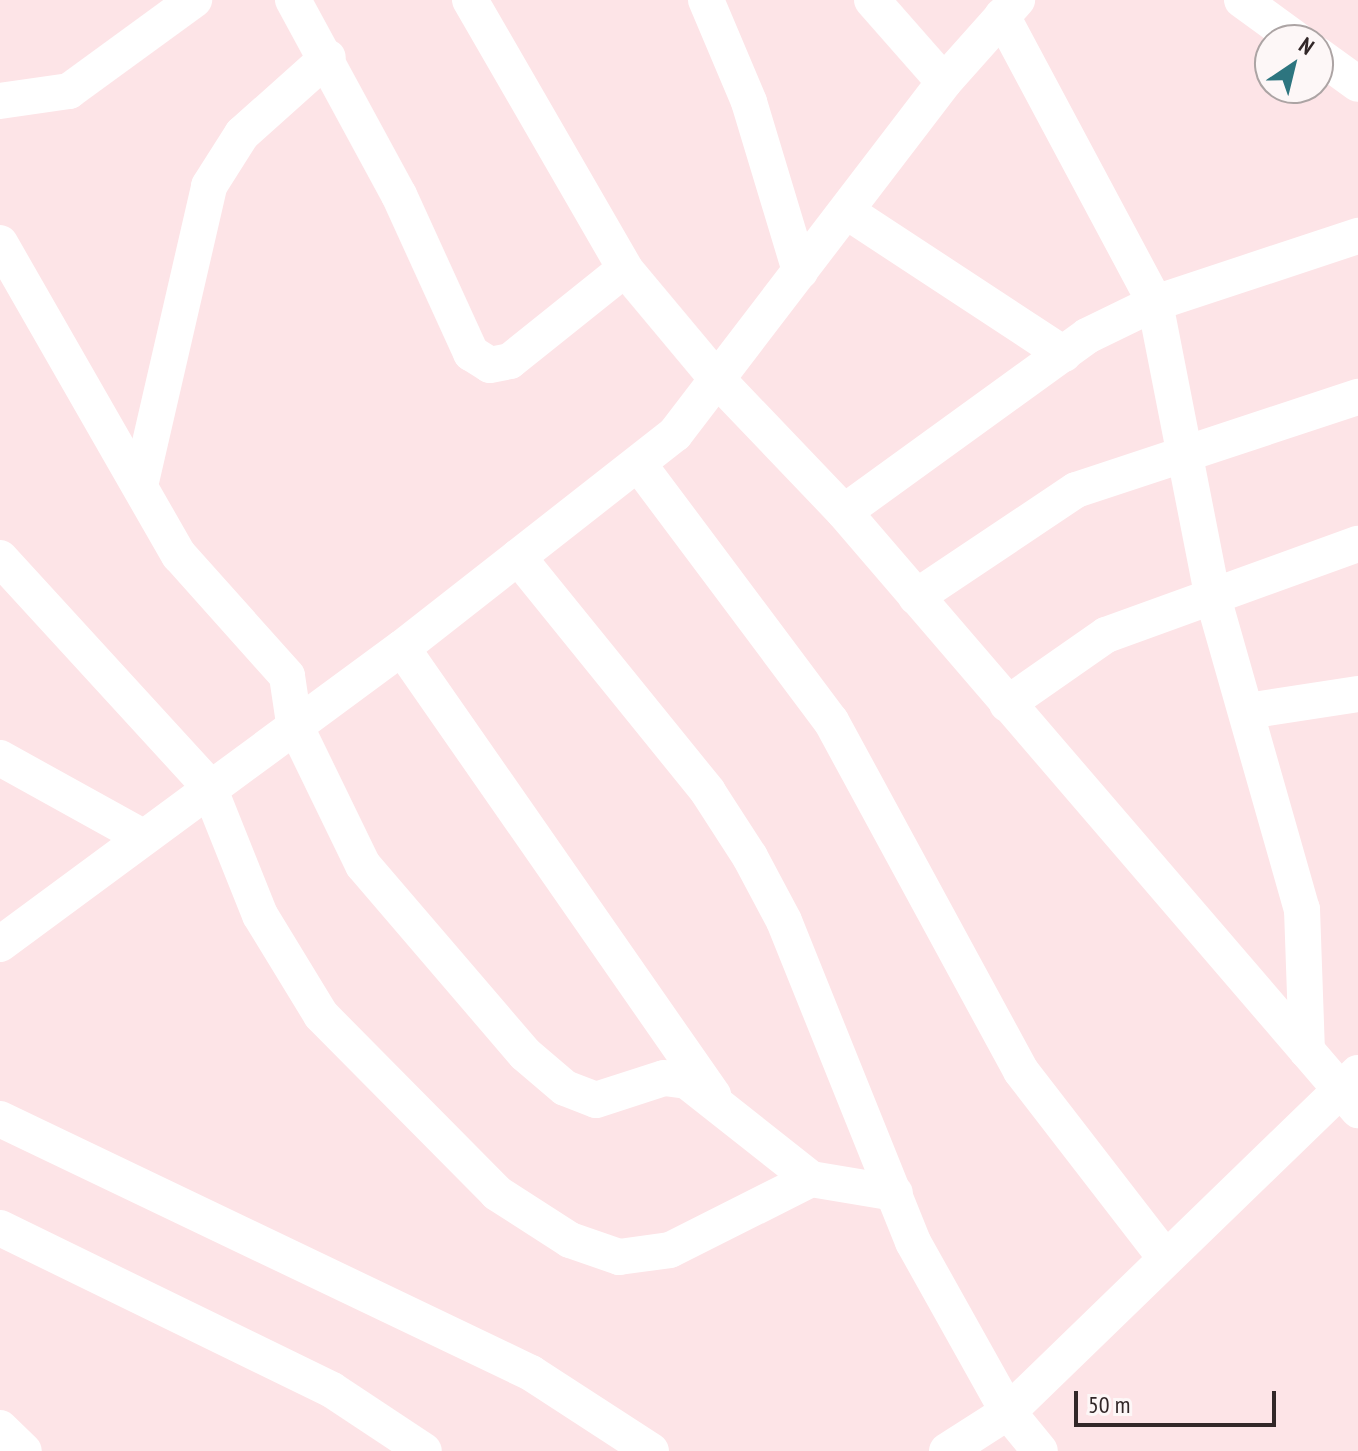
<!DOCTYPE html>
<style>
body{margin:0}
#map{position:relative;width:1358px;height:1451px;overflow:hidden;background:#fde4e7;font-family:"PT Sans Narrow",sans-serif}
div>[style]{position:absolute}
.minor>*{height:36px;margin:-18px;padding:0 18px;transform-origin:18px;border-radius:18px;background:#fff}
span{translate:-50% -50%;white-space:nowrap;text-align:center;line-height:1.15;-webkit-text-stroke:8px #fdf7f7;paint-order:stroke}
.north{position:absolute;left:1254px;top:24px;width:80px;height:80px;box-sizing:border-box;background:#fdf7f7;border:2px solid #aca4a4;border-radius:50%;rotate:35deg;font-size:22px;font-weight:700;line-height:32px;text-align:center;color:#322728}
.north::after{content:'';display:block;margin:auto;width:28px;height:36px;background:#2d757f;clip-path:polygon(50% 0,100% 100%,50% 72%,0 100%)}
.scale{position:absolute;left:1074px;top:1391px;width:202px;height:36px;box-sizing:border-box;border:4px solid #322728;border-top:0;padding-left:10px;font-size:24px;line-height:28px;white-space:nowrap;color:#322728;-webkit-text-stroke:6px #fdf7f7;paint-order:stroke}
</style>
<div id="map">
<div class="minor">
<div style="left:293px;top:0;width:222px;rotate:61.5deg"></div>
<div style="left:399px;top:195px;width:174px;rotate:65.5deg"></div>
<div style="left:471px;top:353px;width:22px;rotate:32deg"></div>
<div style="left:490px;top:365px;width:20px;rotate:-11deg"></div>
<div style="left:510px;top:361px;width:147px;rotate:-38.7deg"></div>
<div style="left:470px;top:0;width:310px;rotate:60deg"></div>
<div style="left:625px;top:269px;width:142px;rotate:50.1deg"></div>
<div style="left:716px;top:378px;width:185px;rotate:46.3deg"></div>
<div style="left:844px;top:512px;width:789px;rotate:49.32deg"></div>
<div style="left:706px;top:0;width:111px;rotate:67.1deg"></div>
<div style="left:749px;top:102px;width:177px;rotate:73.2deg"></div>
<div style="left:872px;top:0;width:109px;rotate:48.7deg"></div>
<div style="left:1242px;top:0;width:68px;rotate:36deg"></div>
<div style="left:1002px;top:16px;width:325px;rotate:61.9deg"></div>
<div style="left:1155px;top:303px;width:297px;rotate:78.9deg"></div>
<div style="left:1212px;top:594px;width:328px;rotate:74.1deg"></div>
<div style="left:1302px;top:909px;width:142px;rotate:88deg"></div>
<div style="left:1318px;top:55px;width:49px;rotate:35.9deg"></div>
<div style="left:0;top:101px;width:70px;rotate:-8.2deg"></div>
<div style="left:69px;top:91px;width:155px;rotate:-36.1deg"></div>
<div style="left:849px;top:213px;width:257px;rotate:33.3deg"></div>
<div style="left:0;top:243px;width:360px;rotate:60.2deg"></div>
<div style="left:179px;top:555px;width:162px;rotate:48.2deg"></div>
<div style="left:287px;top:676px;width:48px;rotate:81.5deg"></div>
<div style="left:294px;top:723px;width:158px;rotate:64.1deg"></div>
<div style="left:363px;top:865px;width:249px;rotate:49.4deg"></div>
<div style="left:525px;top:1054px;width:52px;rotate:40.4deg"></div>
<div style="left:565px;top:1088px;width:33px;rotate:21deg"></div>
<div style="left:596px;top:1100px;width:71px;rotate:-17.9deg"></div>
<div style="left:664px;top:1078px;width:23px;rotate:7deg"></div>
<div style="left:687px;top:1081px;width:158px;rotate:38.3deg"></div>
<div style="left:811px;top:1179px;width:85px;rotate:9.5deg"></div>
<div style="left:640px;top:466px;width:319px;rotate:53.2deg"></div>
<div style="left:831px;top:721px;width:398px;rotate:61.5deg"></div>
<div style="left:1021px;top:1071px;width:234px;rotate:52.3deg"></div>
<div style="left:140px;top:486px;width:308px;rotate:-77deg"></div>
<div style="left:209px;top:186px;width:62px;rotate:-57.6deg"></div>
<div style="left:242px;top:134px;width:115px;rotate:-41.8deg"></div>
<div style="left:844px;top:512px;width:300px;rotate:-35.9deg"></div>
<div style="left:1087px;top:336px;width:76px;rotate:-25.9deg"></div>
<div style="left:1155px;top:303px;width:214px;rotate:-18.3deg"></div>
<div style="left:518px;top:557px;width:302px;rotate:51deg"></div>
<div style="left:708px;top:792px;width:77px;rotate:57.1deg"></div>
<div style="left:750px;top:857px;width:72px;rotate:62deg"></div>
<div style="left:784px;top:921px;width:346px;rotate:68.1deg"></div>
<div style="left:913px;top:1242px;width:195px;rotate:60.8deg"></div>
<div style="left:1008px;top:1412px;width:50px;rotate:50.6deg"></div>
<div style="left:0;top:558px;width:308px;rotate:47.5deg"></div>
<div style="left:208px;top:785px;width:140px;rotate:68.2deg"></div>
<div style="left:260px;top:915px;width:117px;rotate:58.6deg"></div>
<div style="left:321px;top:1015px;width:250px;rotate:45.3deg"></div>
<div style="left:497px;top:1193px;width:87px;rotate:32.8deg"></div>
<div style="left:570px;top:1240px;width:52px;rotate:19.1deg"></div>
<div style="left:619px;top:1257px;width:51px;rotate:-7.8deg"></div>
<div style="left:670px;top:1250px;width:158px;rotate:-26.7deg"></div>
<div style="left:916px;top:597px;width:192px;rotate:-33.8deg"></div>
<div style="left:1076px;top:490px;width:297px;rotate:-18.3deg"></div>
<div style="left:402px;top:648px;width:545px;rotate:55.17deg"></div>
<div style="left:1007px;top:704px;width:121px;rotate:-34.9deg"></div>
<div style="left:1106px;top:635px;width:268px;rotate:-19.9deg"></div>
<div style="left:1247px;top:711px;width:112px;rotate:-8.7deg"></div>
<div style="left:0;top:758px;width:159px;rotate:29deg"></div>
<div style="left:0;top:944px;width:499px;rotate:-36.4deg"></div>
<div style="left:402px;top:648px;width:347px;rotate:-38.1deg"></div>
<div style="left:675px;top:434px;width:443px;rotate:-52.6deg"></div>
<div style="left:944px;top:82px;width:110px;rotate:-48.3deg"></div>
<div style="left:0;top:1119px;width:589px;rotate:25.56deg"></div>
<div style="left:531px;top:1373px;width:143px;rotate:33deg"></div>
<div style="left:0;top:1228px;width:369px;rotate:26deg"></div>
<div style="left:332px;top:1390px;width:110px;rotate:33.5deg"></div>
<div style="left:0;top:1428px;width:33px;rotate:44deg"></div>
<div style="left:947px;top:1451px;width:72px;rotate:-32.6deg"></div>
<div style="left:1008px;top:1412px;width:487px;rotate:-44.1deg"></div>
</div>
<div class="north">N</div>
<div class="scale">50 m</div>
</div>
